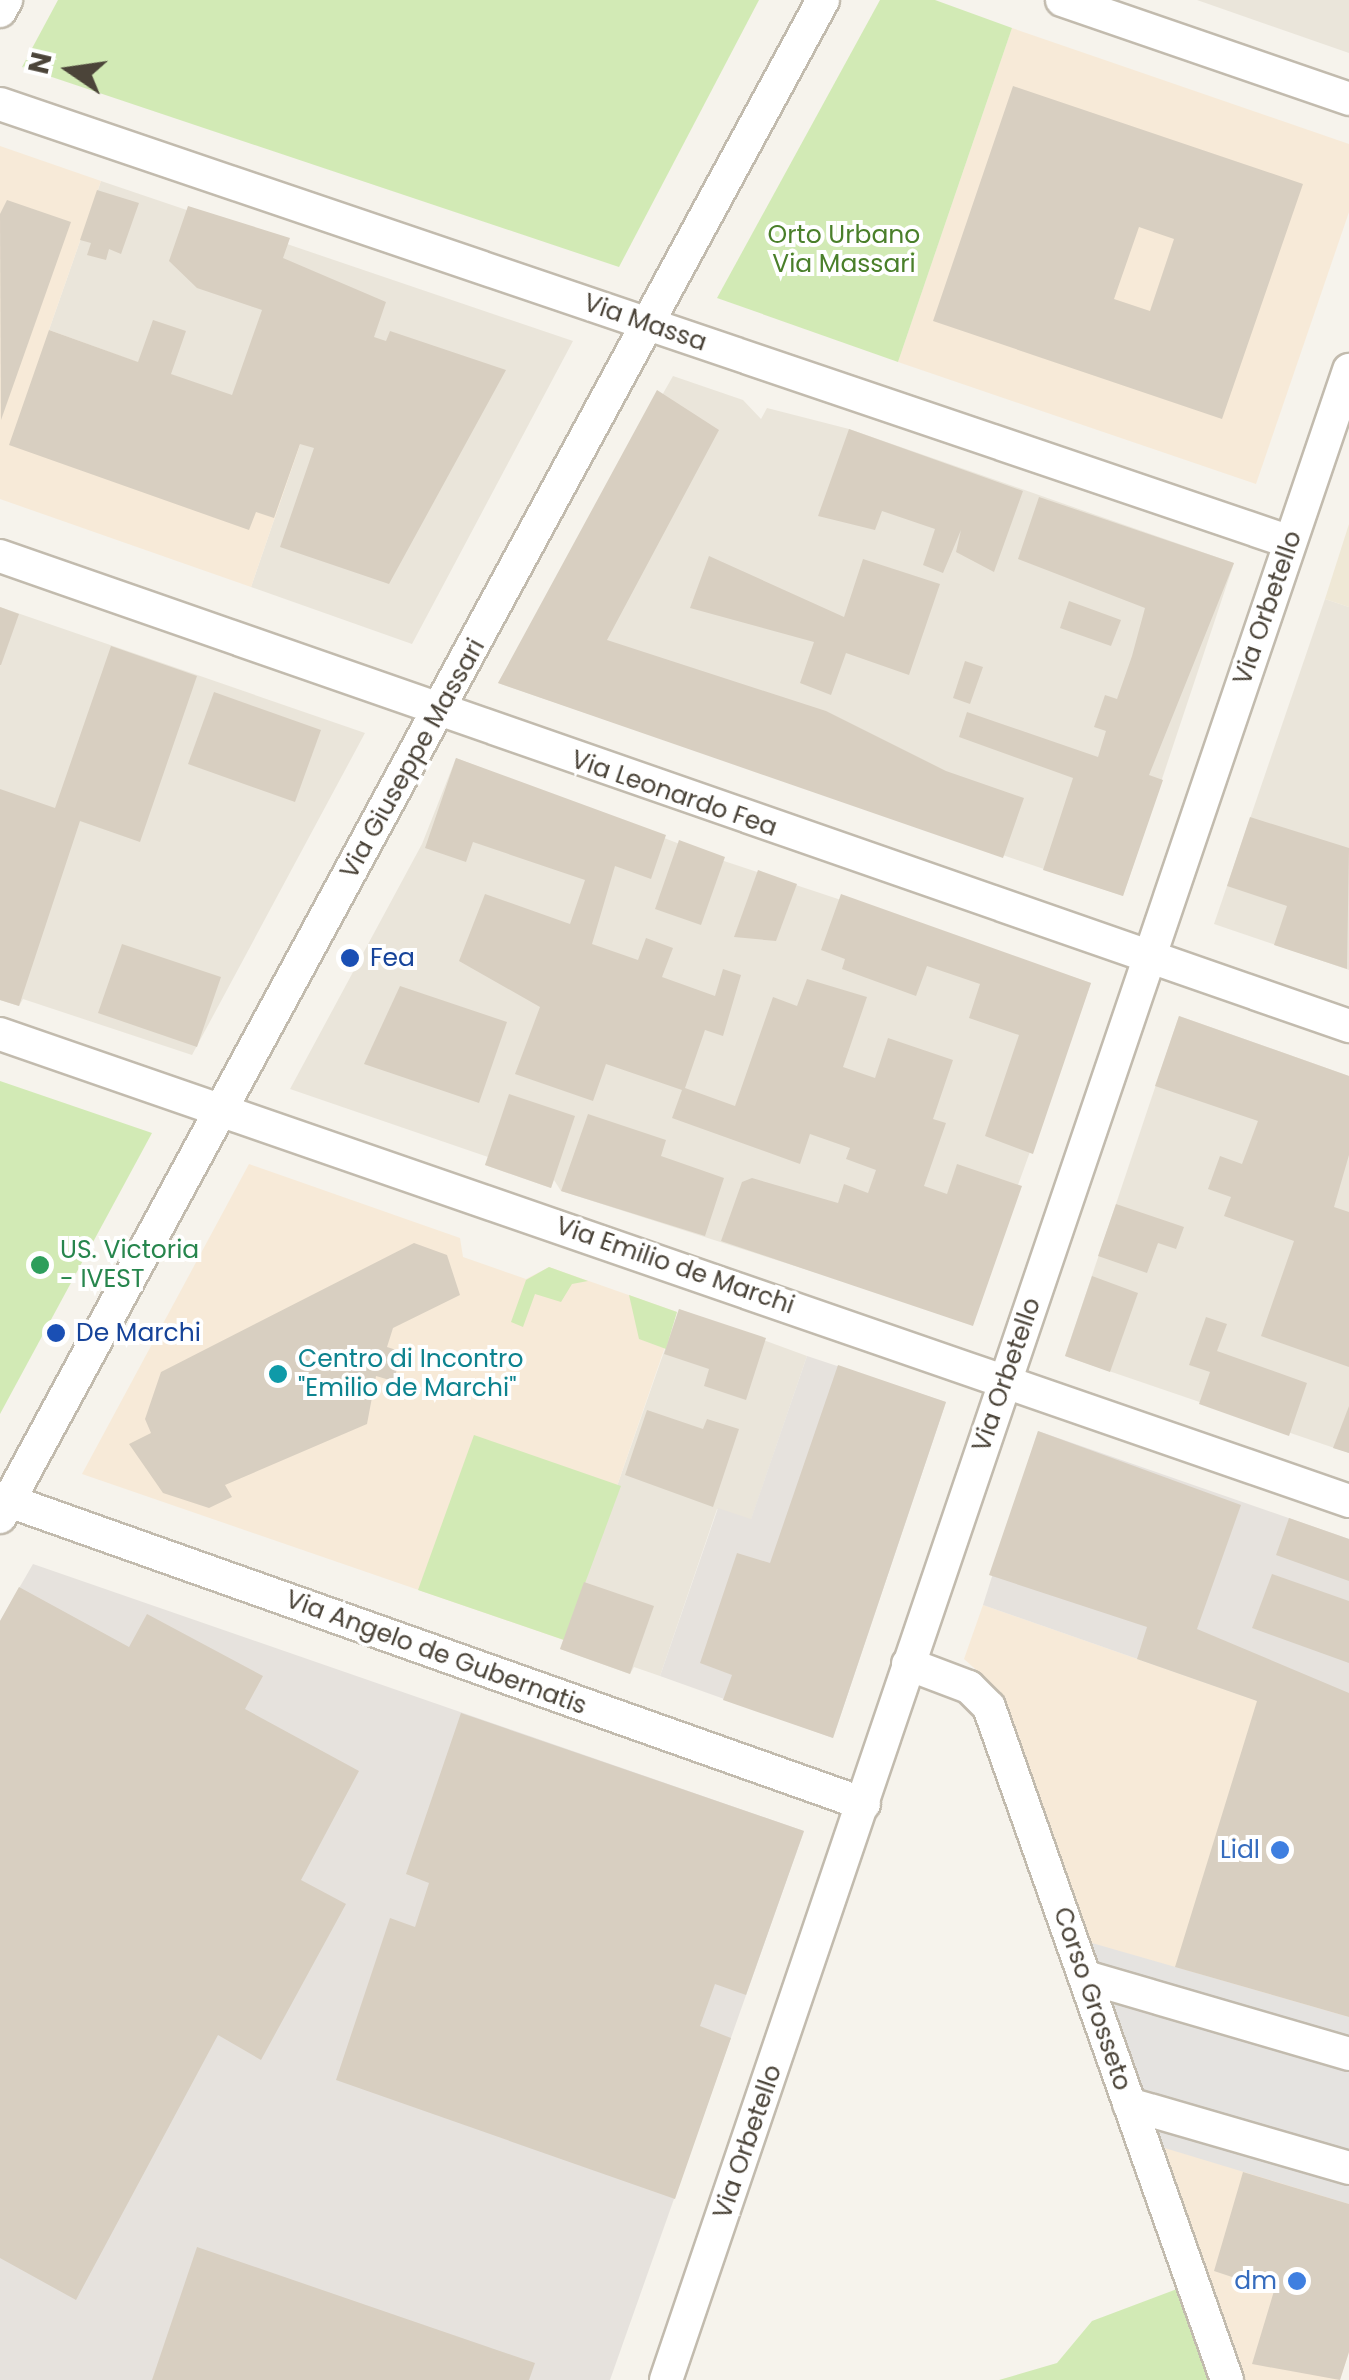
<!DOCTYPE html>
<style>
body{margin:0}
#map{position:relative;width:1349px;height:2380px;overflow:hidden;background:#f6f3ec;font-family:Poppins,sans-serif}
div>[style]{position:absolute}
.residential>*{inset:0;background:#eae5da}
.commercial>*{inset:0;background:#f7ead8}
.industrial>*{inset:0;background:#e6e2dd}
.education>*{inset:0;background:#efe8d6}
.green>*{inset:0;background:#d2eab5}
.parking>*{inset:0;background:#e5e3e0}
.building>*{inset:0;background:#d8cfc1}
.roads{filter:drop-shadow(2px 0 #c2bbae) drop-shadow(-2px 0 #c2bbae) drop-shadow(0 2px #c2bbae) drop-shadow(0 -2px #c2bbae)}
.minor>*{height:32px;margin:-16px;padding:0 16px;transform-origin:16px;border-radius:16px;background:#fff}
.dots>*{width:28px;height:28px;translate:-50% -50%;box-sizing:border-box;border:5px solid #fff;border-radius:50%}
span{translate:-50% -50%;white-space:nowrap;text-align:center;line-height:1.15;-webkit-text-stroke:8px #fff;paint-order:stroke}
.park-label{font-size:25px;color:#4a7f2a}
.street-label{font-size:25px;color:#4b4439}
.transit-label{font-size:25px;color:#164399}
.left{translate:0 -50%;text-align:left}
.leisure-label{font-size:25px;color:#27864d}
.culture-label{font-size:25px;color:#0d838f}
.shop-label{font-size:25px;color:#366cbe}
.right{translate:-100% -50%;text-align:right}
.north{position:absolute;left:20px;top:20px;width:100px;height:100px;-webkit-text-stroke:8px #fff;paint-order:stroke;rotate:283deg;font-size:28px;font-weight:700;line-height:40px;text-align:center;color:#4b4439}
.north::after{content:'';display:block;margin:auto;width:35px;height:45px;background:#4b4439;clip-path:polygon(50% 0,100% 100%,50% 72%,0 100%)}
</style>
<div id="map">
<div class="residential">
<div style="clip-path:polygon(1197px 0,1349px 0,1349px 53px)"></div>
<div style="clip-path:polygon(101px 181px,573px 341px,412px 644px,251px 587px,307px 424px,49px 330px)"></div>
<div style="clip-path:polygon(673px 376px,743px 400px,761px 419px,767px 408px,849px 429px,1234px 563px,1123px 896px,498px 683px)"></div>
<div style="clip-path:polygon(1325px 599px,1349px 607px,1349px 970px,1214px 924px)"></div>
<div style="clip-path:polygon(0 607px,365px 733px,192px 1055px,23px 999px,19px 1006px,0 1000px)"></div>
<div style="clip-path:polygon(456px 758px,724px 861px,1091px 983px,1018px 1185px,817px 1273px,561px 1191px,554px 1180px,551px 1188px,485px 1165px,488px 1157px,290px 1089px,422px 844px)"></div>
<div style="clip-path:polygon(1179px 1016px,1349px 1076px,1349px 1453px,1065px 1356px)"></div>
<div style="clip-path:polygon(679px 1309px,807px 1356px,751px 1520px,717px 1509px,660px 1676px,634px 1667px,630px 1674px,560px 1649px)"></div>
</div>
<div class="commercial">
<div style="clip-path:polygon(1012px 28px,1349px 144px,1349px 212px,1256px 484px,898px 362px)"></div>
<div style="clip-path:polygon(0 146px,101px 181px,49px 330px,307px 424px,251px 587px,0 499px)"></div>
<div style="clip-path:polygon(249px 1164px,460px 1238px,463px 1257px,526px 1279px,549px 1267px,677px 1312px,564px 1640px,82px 1474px)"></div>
<div style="clip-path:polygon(983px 1605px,1349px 1733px,1349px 2352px,1340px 2380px,1241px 2380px,993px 1685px,964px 1659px)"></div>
</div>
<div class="industrial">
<div style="clip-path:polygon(807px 1356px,946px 1402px,833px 1738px,660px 1676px,718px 1508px,751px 1519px)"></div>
<div style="clip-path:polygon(1038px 1431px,1349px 1539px,1349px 1733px,983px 1605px)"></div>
<div style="clip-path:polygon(33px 1564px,804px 1831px,610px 2380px,0 2380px,0 1621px)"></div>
</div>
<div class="education">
<div style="clip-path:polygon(1349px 524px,1349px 607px,1325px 599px)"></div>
</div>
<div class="green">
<div style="clip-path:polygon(58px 0,759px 0,619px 267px,22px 67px)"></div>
<div style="clip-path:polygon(880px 0,935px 0,1012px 28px,898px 362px,717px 298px)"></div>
<div style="clip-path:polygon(0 1081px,152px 1133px,0 1414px)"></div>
<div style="clip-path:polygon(549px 1267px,588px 1281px,572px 1284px,561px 1302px,535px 1294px,523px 1327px,511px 1322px,526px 1280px)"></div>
<div style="clip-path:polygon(629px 1295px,677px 1312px,666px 1349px,639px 1339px)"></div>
<div style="clip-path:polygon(474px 1435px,621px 1486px,564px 1640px,418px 1590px)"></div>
<div style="clip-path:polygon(1193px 2283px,1212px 2380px,999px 2380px,1057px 2363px,1092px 2321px)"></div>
</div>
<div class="parking">
<div style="clip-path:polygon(1085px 1941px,1349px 2017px,1349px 2204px,1158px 2146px)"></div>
</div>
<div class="building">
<div style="clip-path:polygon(evenodd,1013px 86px,1303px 184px,1222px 419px,933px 321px,1013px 86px,1139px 227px,1174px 239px,1150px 311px,1114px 299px,1139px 227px)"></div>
<div style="clip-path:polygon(97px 190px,139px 203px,121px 254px,109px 249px,106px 260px,87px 255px,91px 243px,80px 240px)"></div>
<div style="clip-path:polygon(7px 200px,71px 222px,1px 420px,0 214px)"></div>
<div style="clip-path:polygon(188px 206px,290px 238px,283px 258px,386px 302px,374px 337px,386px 341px,390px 331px,506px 370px,389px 584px,280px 547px,314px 448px,300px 444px,274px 518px,256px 512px,249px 530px,9px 445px,49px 330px,138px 362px,153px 320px,186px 331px,171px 374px,232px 395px,262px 310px,197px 288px,169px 261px)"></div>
<div style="clip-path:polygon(657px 390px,719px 430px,607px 640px,826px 711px,946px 771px,1024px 798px,1003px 858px,498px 683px)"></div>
<div style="clip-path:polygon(849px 429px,1023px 491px,994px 572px,956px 552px,961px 530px,943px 573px,923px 565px,935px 529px,882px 511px,875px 530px,818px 516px)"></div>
<div style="clip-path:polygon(1039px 497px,1234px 563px,1149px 775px,1163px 780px,1123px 896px,1043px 870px,1073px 778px,959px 737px,967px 712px,1098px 757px,1106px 731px,1094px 727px,1105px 695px,1117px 699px,1132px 656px,1145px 608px,1018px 559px)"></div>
<div style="clip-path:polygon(709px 556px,844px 617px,863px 559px,940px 584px,909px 675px,846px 653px,831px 695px,800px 683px,814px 642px,690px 608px)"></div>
<div style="clip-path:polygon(1069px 601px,1121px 620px,1111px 646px,1060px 628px)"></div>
<div style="clip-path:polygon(0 607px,19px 614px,1px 665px,0 665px)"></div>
<div style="clip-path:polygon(111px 646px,197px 676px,140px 842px,80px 821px,19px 1006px,0 1000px,0 789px,55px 808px)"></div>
<div style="clip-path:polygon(965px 661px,983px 667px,970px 704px,953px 698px)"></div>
<div style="clip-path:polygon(214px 692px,321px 730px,295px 802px,188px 764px)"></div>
<div style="clip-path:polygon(456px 758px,666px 835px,651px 879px,615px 866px,592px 944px,638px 960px,646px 938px,673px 948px,662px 977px,715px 996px,723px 969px,741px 975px,723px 1036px,705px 1030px,685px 1088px,735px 1106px,773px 997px,797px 1006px,807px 979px,867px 997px,843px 1067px,875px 1078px,888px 1038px,953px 1060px,933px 1119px,946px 1123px,924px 1186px,947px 1194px,957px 1164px,1022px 1186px,973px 1326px,721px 1241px,742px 1182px,752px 1178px,838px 1203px,844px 1184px,868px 1193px,876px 1170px,846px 1159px,850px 1148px,810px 1134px,800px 1164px,672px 1118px,682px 1090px,606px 1064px,593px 1101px,515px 1074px,540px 1007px,459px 961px,485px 894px,570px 924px,585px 880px,473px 842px,466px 862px,425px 848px)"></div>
<div style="clip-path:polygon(1250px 817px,1349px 848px,1347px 969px,1274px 945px,1287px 906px,1227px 886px)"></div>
<div style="clip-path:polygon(679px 840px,725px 857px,701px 925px,655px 909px)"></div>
<div style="clip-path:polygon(758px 870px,797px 884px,776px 941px,734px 937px)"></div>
<div style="clip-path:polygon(841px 894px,1091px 983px,1033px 1154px,985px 1136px,1019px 1035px,969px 1018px,980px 984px,927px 966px,916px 996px,842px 969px,845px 959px,821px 950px)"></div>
<div style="clip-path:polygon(122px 944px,221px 977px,197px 1047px,98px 1013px)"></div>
<div style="clip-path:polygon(400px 986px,507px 1022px,479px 1103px,364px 1064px)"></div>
<div style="clip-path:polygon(1179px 1016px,1349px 1076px,1349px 1155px,1334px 1207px,1349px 1212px,1349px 1367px,1261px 1336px,1294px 1241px,1224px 1216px,1231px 1197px,1208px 1189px,1220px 1156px,1242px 1164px,1258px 1121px,1155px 1086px)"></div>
<div style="clip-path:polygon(509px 1094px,575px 1116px,551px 1188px,485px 1165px)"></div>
<div style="clip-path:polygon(588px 1114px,666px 1140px,661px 1156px,724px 1178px,705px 1236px,561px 1191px)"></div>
<div style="clip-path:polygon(1116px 1204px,1184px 1227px,1176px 1249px,1158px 1243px,1147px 1273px,1098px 1256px)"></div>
<div style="clip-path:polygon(414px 1243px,447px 1255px,460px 1295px,393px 1328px,387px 1347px,403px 1352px,393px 1381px,376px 1376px,367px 1424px,225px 1485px,232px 1497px,209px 1508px,163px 1493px,129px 1444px,151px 1433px,145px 1419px,161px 1372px)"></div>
<div style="clip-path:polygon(1092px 1276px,1138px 1293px,1110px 1372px,1065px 1356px)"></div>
<div style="clip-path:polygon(679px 1309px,766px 1338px,746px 1400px,704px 1386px,709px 1369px,664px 1354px)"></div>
<div style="clip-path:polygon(1206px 1317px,1227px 1324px,1217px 1351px,1307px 1383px,1289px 1436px,1199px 1404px,1210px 1372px,1189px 1365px)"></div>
<div style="clip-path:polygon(838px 1365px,946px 1402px,833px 1738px,723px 1700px,732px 1675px,700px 1663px,737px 1553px,770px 1563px)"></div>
<div style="clip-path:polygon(1349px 1406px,1349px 1453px,1333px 1448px)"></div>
<div style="clip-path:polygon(647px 1410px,703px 1429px,707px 1419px,739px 1429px,713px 1507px,625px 1475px)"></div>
<div style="clip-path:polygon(1038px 1431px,1241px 1505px,1197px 1629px,1349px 1693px,1349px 2017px,1175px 1967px,1257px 1701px,1137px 1659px,1147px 1627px,989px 1575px)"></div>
<div style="clip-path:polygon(1289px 1518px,1349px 1539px,1349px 1581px,1276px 1555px)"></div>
<div style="clip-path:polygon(1272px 1574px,1349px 1601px,1349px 1663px,1252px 1628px)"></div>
<div style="clip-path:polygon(584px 1582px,654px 1606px,630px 1674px,560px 1649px)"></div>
<div style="clip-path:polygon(19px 1587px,129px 1647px,147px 1614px,263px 1676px,245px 1709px,359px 1771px,301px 1880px,346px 1904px,261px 2060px,218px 2035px,76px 2300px,0 2258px,0 1621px)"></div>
<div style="clip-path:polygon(461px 1713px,804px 1831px,746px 1995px,715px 1984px,700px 2026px,731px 2038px,675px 2199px,336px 2080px,390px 1918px,415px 1927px,429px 1883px,406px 1874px)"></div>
<div style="clip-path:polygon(1243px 2172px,1349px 2204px,1349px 2352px,1340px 2380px,1252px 2364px,1274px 2291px,1214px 2271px)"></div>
<div style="clip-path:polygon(197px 2247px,535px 2363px,529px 2380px,152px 2380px)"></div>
</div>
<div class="roads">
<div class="minor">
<div style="left:1062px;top:0;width:304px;rotate:19deg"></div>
<div style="left:0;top:11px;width:13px;rotate:-61deg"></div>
<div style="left:0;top:104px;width:1362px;rotate:18.75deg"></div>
<div style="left:0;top:556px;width:1429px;rotate:19.21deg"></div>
<div style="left:0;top:1034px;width:1428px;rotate:19.09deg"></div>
<div style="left:9px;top:1501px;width:907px;rotate:19.51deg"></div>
<div style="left:0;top:1517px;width:1726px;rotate:-61.52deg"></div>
<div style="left:908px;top:1664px;width:65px;rotate:20.7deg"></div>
<div style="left:969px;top:1687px;width:28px;rotate:45deg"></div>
<div style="left:989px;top:1707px;width:714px;rotate:70.52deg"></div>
<div style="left:1086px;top:1977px;width:274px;rotate:16.3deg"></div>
<div style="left:1129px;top:2104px;width:229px;rotate:16.2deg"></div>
<div style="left:666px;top:2380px;width:2123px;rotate:-71.23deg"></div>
</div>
</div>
<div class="dots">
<div style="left:350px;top:958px;background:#1a4fb4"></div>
<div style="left:40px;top:1265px;background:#2e9e5b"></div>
<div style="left:56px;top:1333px;background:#1a4fb4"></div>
<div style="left:278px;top:1374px;background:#0f9aa8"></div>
<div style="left:1280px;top:1850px;background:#3f7fe0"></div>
<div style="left:1297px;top:2281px;background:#3f7fe0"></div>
</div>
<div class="park-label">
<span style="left:844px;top:250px">Orto Urbano<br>Via Massari</span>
</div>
<div class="street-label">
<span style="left:645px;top:323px;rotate:19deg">Via Massa</span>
<span style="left:1268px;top:608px;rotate:-71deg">Via Orbetello</span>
<span style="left:413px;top:759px;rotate:-61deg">Via Giuseppe Massari</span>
<span style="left:674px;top:794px;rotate:19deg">Via Leonardo Fea</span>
<span style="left:675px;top:1266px;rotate:19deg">Via Emilio de Marchi</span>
<span style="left:1007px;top:1375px;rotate:-71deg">Via Orbetello</span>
<span style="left:436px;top:1653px;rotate:20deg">Via Angelo de Gubernatis</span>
<span style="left:1092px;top:1999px;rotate:71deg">Corso Grosseto</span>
<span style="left:748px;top:2142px;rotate:-71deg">Via Orbetello</span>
</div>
<div class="transit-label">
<span class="left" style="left:370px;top:958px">Fea</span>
<span class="left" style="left:76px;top:1333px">De Marchi</span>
</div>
<div class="leisure-label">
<span class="left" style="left:60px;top:1265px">US. Victoria<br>- IVEST</span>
</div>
<div class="culture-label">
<span class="left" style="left:298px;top:1374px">Centro di Incontro<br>"Emilio de Marchi"</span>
</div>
<div class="shop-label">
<span class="right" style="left:1260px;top:1850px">Lidl</span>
<span class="right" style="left:1277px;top:2281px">dm</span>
</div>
<div class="north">N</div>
</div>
